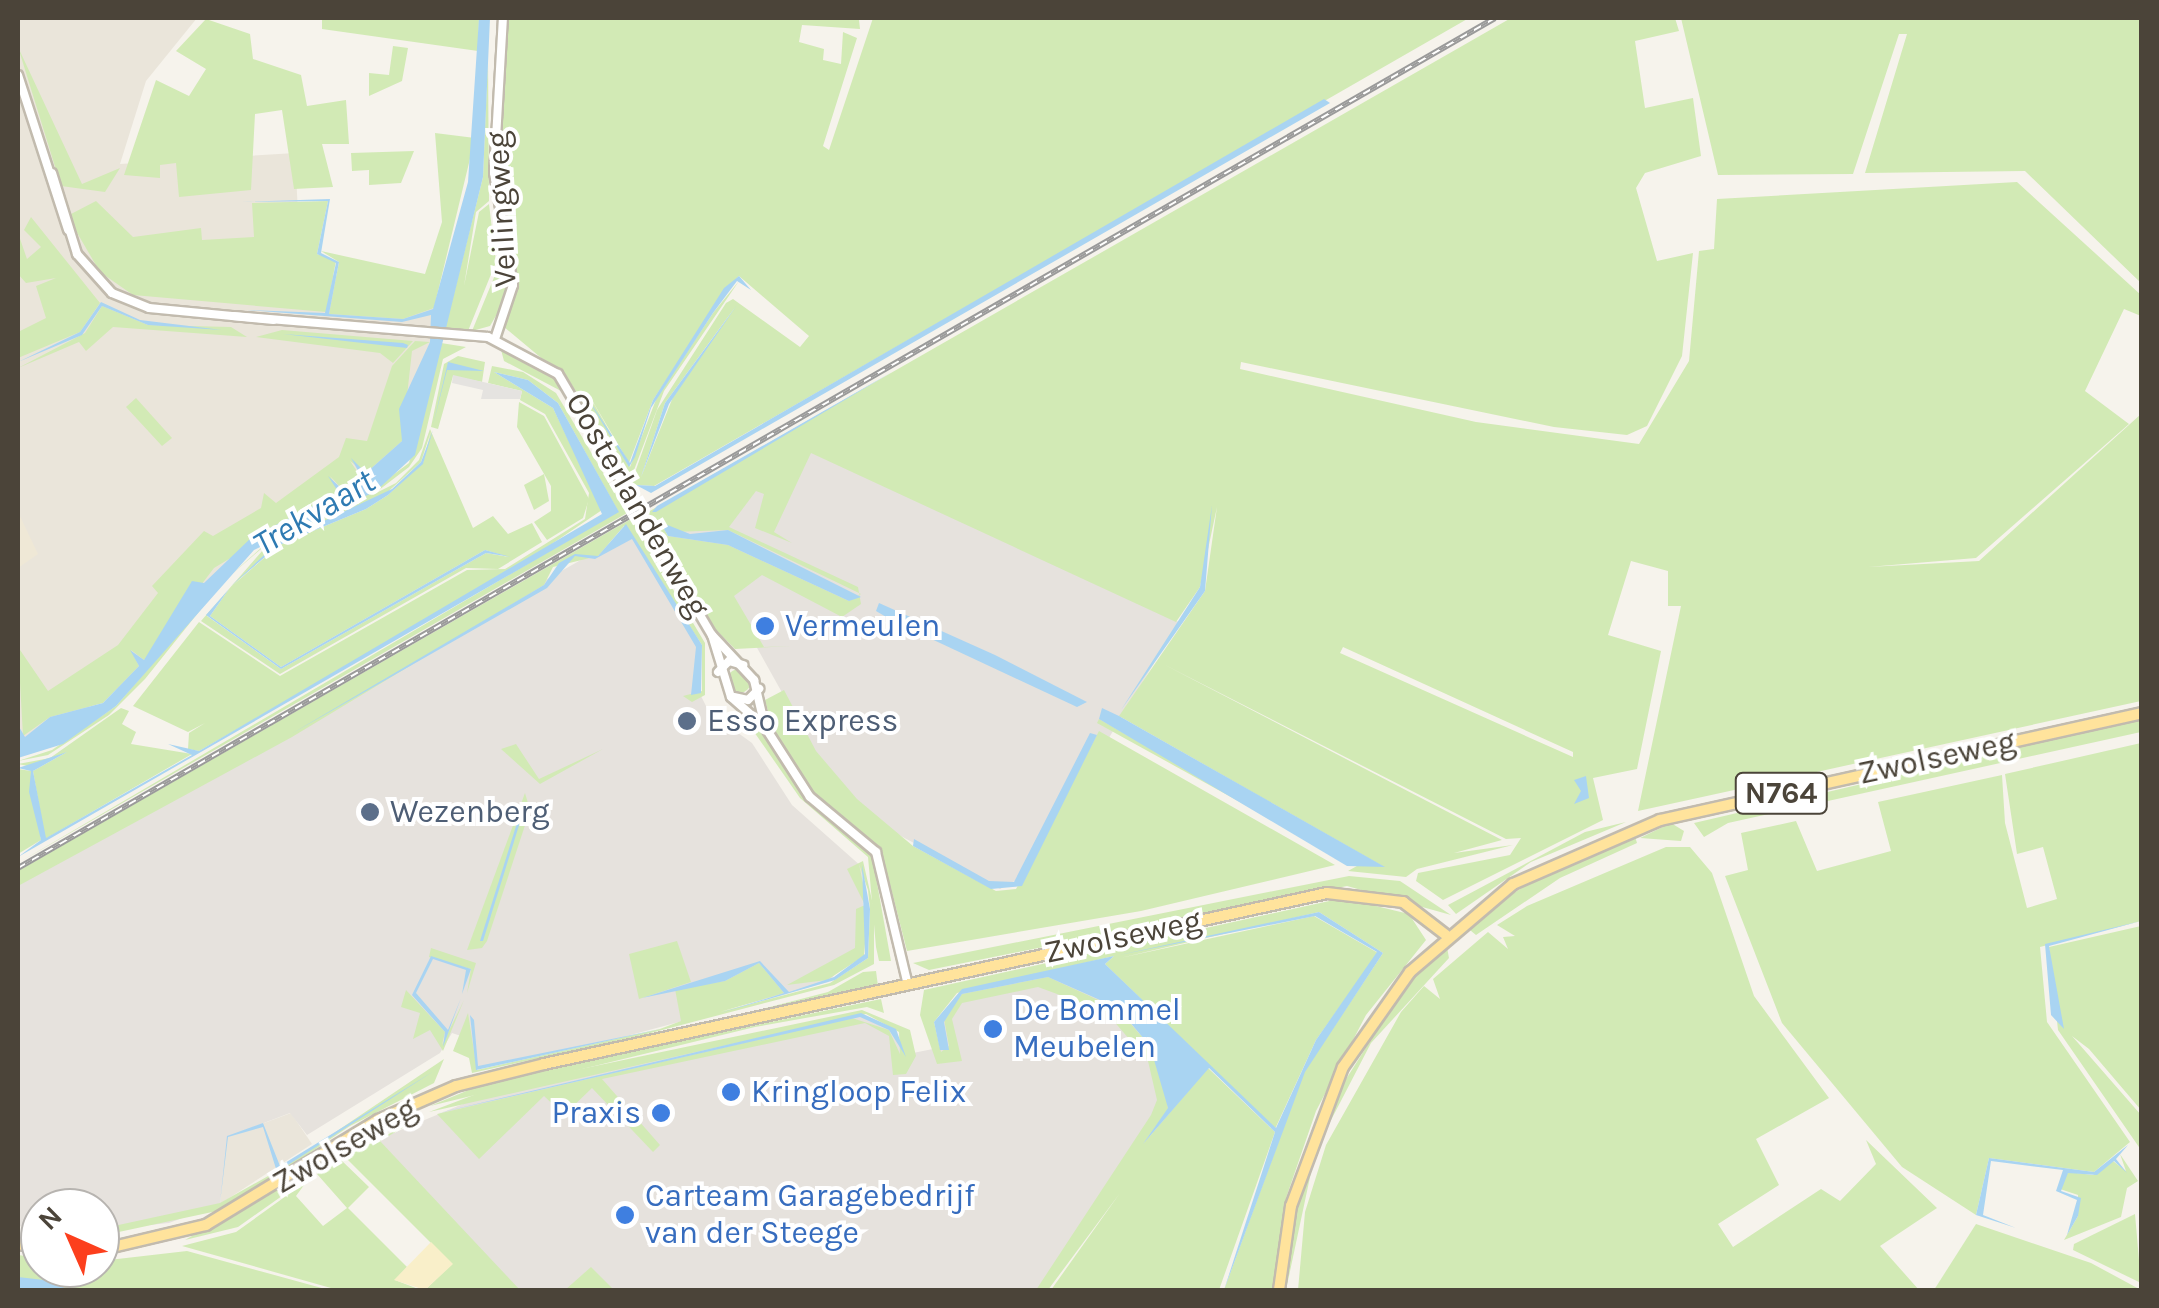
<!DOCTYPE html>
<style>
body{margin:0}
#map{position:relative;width:2159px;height:1308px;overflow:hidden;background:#f6f3ec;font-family:Karla,sans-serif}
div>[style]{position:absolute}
.residential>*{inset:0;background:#eae5da}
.industrial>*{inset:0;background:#e6e2dd}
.education>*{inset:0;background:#efe8d6}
.green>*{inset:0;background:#d2eab5}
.round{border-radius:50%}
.sand>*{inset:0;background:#f9efc9}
.parking>*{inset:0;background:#e5e3e0}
.water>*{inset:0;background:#a9d4f2}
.roads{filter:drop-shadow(2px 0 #c2bbae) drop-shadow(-2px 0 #c2bbae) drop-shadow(0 2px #c2bbae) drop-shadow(0 -2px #c2bbae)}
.minor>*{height:8px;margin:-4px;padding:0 4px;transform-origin:4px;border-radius:4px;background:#fff}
.major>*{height:10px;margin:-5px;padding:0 5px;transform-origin:5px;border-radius:5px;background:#ffe39c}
.rail>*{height:6px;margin-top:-3px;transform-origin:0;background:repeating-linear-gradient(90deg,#fff 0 8px,#9a9a9a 0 16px);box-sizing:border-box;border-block:2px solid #9a9a9a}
.dots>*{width:28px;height:28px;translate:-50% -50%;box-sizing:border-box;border:5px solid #fff;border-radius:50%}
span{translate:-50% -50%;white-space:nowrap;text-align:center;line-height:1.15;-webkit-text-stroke:8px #fff;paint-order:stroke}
.shield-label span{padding:2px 8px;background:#fff;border:2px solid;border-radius:8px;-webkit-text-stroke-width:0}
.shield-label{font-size:30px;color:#4b4439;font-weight:700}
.street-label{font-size:32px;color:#4b4439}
.shop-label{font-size:32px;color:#366cbe}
.left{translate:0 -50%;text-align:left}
.right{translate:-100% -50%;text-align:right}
.service-label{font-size:32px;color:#4e5e75}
.water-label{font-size:35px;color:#2e7ab2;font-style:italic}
.frame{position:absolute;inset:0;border:20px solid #4b4439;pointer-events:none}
.north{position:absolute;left:20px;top:1188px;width:100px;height:100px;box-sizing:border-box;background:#fff;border:2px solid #b7b4b0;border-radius:50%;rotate:315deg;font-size:28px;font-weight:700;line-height:40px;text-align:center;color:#4b4439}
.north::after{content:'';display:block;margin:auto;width:35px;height:45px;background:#fc3f1d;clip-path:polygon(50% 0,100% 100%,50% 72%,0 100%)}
</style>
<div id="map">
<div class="residential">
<div style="clip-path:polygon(18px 18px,197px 18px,146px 81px,120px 164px,295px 153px,298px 214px,283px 264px,445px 299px,398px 463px,251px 543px,142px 674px,18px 750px)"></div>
<div style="clip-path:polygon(291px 1113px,312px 1144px,220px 1204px,226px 1137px)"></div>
</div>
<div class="industrial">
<div style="clip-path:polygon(788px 438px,1179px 622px,1026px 875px,1000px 889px,884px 827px,836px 789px,756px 646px,654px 516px)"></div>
<div style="clip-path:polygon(632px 531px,698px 644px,698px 690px,709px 712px,752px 743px,792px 805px,862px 867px,864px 943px,828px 982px,623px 1037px,478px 1068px,464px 1037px,452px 1033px,440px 1053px,307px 1135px,290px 1113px,227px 1137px,220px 1204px,169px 1223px,100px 1230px,100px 1208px,40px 1208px,40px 1229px,18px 1226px,18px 879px)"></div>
<div style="clip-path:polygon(1096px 965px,1197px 1068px,1044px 1290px,514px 1290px,372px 1142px,470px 1101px,861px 1015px,896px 1031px,903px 1055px,943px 1047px,937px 1020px,960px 991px)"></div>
</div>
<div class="education">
<div style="clip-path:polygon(18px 512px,38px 554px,18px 568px)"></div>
</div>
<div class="green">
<div style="clip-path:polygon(322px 18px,479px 18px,478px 51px,322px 29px)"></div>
<div style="clip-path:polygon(evenodd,506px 18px,859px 20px,860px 29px,802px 25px,799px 42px,824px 49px,823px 60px,841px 64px,843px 32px,857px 38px,823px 146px,829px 150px,873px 18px,1469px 18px,654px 486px,636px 485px,641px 500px,632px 481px,657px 410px,726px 303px,733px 299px,800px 347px,809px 336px,739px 276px,728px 287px,653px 400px,629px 463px,586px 390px,630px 467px,657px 397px,713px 313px,739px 281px,664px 391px,634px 470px,626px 474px,570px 382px,504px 327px,516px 287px,499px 188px,506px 18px,736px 306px,673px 397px,641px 477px,665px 403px,736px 306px)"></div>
<div style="clip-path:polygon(evenodd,1511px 18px,1675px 18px,1679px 31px,1635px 41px,1645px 108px,1693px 98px,1701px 156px,1645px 173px,1636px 188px,1657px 261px,1693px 253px,1682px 356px,1647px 426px,1627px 435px,1554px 427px,1241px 362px,1240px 369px,1476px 422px,1639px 444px,1689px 361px,1699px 251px,1714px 249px,1717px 199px,2017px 182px,2141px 295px,2141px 316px,2124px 309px,2085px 391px,2129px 424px,1976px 558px,1868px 567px,1979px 561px,2141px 414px,2141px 701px,1638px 811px,1681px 606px,1668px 606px,1668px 571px,1631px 561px,1608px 635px,1661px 651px,1637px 769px,1593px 778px,1603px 820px,1443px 900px,1416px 881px,1418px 873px,1510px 855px,1521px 838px,1506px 839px,1163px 664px,1502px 840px,1454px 853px,1513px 845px,1417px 869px,1406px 877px,1348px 871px,1364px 862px,1384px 867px,1119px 716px,1205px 591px,1217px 507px,1200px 587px,1176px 622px,811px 453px,774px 532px,792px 543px,755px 528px,764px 494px,756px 491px,729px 527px,858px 587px,861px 604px,842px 617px,762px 575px,734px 596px,764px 647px,792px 646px,735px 649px,708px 622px,648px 512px,1511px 18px,660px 521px,674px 532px,728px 530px,861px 594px,849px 601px,728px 545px,668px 536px,660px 521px,1511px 18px,1343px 647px,1573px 752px,1573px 757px,1340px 653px,1343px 647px)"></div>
<div style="clip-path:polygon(1681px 18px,2141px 18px,2141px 283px,2025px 171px,1865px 173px,1907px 34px,1899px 34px,1853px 174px,1718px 175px)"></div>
<div style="clip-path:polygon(206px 19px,250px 34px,253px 59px,301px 75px,307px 106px,346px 100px,349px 144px,322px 144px,333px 187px,294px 189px,282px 110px,255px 114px,251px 190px,179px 197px,176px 163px,160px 165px,160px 178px,124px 175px,156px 80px,189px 96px,206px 69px,176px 51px)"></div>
<div style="clip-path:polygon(393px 46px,408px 48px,402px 81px,369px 96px,369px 73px,389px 75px)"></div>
<div style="clip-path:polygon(18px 47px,82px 184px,120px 168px,105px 192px,61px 186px)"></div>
<div style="clip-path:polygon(488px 58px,489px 201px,476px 212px,464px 286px,479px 212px,489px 204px,496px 262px,468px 331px,445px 329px,483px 177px)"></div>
<div style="clip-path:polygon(435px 133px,475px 138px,434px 308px,403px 319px,329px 314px,339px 262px,321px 251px,425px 274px,442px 222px)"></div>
<div style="clip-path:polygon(414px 151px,401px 183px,369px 185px,369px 170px,352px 171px,351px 153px)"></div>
<div style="clip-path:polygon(96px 201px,133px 237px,201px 228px,202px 240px,254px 237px,252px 203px,328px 201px,317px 254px,336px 261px,326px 312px,133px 295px,100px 272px,76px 231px,71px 214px)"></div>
<div style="clip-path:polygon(31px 217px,100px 303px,80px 332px,18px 358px,18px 332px,46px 318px,36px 286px,56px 278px,26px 283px,18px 274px,18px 233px,27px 259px,41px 247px,24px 230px)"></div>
<div style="clip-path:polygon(502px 258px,507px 297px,490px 326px,472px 331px)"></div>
<div style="clip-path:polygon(102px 306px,148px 325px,231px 327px,247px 337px,113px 327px,86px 351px,79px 342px,18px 368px,85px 333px)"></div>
<div style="clip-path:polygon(282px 330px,413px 341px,393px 363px,380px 353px,256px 337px)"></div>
<div style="clip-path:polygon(415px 341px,430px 342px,412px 351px,402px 441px,366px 473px,350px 461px,361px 477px,342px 489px,330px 476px,340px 492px,214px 568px,144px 660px,131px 650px,139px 666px,103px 703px,50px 717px,23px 736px,18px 647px,48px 691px,118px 645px,158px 593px,152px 586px,204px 531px,213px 536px,261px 508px,264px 493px,276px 503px,339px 457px,346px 438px,367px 441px,392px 366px)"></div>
<div style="clip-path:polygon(441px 343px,466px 347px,443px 359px,422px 448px,409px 467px,362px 503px,268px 543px,224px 581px,271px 539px,358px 501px,409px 463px)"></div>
<div style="clip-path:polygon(500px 346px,556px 377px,621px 487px,561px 391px,504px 361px)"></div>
<div style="clip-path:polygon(458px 356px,485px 362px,482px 382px,453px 376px,438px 429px,431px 427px,444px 364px)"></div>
<div style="clip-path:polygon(492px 366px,523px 372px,556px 393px,627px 513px,18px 863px,618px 511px,558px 403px,528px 380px,494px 372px,553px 408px,602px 510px,531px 558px,602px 519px,199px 751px,188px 749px,189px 733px,205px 723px,188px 732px,133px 706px,199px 622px,280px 676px,467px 570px,505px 569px,585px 519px,589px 493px,545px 414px,520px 400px,522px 391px,488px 383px)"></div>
<div style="clip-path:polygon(136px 398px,172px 438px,162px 446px,126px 407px)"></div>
<div style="clip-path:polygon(519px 402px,544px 416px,589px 499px,583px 518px,547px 540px,534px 522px,551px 511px,551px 486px,517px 427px)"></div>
<div style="clip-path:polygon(evenodd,430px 429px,473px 528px,493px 516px,508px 534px,532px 523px,542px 542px,498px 569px,466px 568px,280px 674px,201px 621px,263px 550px,396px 483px,419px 460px,430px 429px,431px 431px,423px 463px,388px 495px,366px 509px,279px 545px,232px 586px,277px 544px,382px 497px,421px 462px,431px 431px,430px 429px,485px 550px,509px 557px,486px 553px,281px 669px,207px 616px,229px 589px,210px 616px,281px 667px,485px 550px)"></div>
<div style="clip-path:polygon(544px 474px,549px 501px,534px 510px,524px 485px)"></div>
<div style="clip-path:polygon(631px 519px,705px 643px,705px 695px,692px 702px,683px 696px,702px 691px,702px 645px,624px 526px,598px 556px,553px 567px,544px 585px,292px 737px,18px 886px,18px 871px)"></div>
<div style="clip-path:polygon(222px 583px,145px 679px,109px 715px,48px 755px,18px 761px,52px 750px,116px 706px)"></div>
<div class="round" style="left:727px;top:669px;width:24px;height:24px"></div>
<div style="clip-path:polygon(784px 690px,816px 751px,857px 799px,913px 846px,996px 891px,1016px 889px,1099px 731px,1335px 865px,1141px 911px,907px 951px,882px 853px,805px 785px,775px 737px,765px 700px)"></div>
<div style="clip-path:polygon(121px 708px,129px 711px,122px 724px,136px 732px,131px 744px,192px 754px,45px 839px,33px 771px,67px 752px,33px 767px,18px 764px,50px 758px)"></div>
<div style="clip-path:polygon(741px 713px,760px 728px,807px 800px,872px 855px,891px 961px,879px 961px,876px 947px,868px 857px,800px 798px)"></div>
<div style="clip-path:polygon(1099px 719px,1343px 858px,1345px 860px,1097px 723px)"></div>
<div style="clip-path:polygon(2141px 719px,2141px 732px,1728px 823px,1704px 837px,1694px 823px)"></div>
<div style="clip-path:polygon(2141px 743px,2141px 921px,2040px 947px,2047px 1022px,2130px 1142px,2094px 1172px,1989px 1158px,1976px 1215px,1902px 1167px,1782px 1023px,1725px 876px,1748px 870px,1741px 833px,1796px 821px,1817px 871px,1891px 851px,1878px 802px,2002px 775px,2005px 823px,2027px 908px,2057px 899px,2043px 847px,2017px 854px,2005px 774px)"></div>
<div style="clip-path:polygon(516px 744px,539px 779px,603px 749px,540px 784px,501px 749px)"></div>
<div style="clip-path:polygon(18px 769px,31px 771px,41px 840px,18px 854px)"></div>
<div style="clip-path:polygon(525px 793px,530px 810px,487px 941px,482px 948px,467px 950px)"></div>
<div style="clip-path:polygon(1626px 822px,1531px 862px,1456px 914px,1448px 905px,1585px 832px)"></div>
<div style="clip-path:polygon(1671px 823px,1684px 831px,1681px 841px,1640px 838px)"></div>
<div style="clip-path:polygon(1634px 833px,1637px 843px,1560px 878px,1476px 935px,1465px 926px,1557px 864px)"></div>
<div style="clip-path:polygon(1666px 847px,1690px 847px,1712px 873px,1754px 996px,1829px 1098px,1756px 1139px,1779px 1185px,1718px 1224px,1733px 1247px,1821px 1189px,1840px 1201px,1876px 1164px,1866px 1140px,1937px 1208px,1880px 1246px,1919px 1290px,1298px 1290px,1305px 1212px,1326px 1145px,1401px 1012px,1424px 986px,1440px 999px,1433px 979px,1488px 932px,1508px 949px,1503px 937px,1515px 936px,1497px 925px,1527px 906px)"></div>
<div style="clip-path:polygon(863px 861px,874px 909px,874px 964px,834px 985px,643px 1035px,472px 1073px,469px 1058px,453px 1051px,468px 1013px,477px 1070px,660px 1029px,681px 1021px,675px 989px,725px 981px,759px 963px,784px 993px,720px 1012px,830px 983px,868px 958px,870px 909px,868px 890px,859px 864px,868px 907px,864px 956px,827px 980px,787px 985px,855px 948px,856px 909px,865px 905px,847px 869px)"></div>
<div style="clip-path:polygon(1349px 876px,1400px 881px,1451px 915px,1347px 886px,929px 970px,913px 963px)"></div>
<div style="clip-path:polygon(1343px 898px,1409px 914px,1426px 940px,1366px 1015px,1316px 1111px,1286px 1198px,1276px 1290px,1224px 1290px,1304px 1072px,1383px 953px,1319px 912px,1120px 958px,1314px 916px,1378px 953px,1316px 1040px,1275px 1129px,1105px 964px,1114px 956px,957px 993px,934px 1022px,941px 1052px,949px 1046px,944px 1019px,962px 994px,1048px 977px,1118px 1009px,1150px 1046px,1166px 1092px,1168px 1109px,1143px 1144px,1208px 1068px,1275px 1132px,1219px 1290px,1051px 1290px,1120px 1193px,1048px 1290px,1036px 1290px,1151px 1115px,1157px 1100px,1148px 1061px,1106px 1012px,1038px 987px,962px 1003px,952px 1019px,962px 1061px,937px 1064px,920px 1015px,924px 990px)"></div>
<div style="clip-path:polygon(2141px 926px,2141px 1110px,2089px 1049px,2072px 1036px,2141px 1115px,2141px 1150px,2058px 1030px,2049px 947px)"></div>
<div style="clip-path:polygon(677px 941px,691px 982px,639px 999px,629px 954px)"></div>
<div style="clip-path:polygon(1446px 942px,1449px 958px,1371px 1043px,1316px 1149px,1286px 1290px,1295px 1196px,1327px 1109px,1409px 980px)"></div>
<div style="clip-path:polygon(431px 948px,476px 963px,467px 993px,471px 969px,429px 957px)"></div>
<div style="clip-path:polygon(863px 972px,876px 971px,878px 986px,681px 1030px,828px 992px)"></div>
<div style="clip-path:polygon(406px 990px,445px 1032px,442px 1045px,464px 1000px,443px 1051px,430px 1030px,413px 1039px,420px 1013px,401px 1007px)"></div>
<div style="clip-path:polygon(881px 999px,884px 1013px,867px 1007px,755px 1027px,430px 1106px,493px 1080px)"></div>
<div style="clip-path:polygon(862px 1010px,910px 1030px,916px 1056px,906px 1074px,893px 1075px,889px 1036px,865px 1023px,602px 1079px,660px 1145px,653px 1152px,592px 1088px,564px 1115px,544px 1096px,479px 1159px,437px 1114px,852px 1018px,889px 1030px,900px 1054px,899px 1032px,866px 1014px,429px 1112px,495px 1087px)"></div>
<div style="clip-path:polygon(444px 1059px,434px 1083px,350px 1126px,278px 1174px,276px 1172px)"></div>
<div style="clip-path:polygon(423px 1116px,380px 1141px,520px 1290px,425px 1290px,452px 1264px,345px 1157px)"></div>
<div style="clip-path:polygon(2120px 1154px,2138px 1181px,2127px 1188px,2121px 1217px,2064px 1240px,2078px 1216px,2078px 1195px,2060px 1189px,2068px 1172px,2093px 1175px,2113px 1161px,2126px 1171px)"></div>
<div style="clip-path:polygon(340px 1159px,369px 1187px,348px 1208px,407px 1267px,395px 1280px,421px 1290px,338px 1290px,182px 1246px,236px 1232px,307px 1181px,296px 1196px,323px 1226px,347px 1208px,317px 1174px)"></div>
<div style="clip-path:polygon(270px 1175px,273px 1178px,217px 1211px,100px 1236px,100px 1229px,220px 1203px)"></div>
<div style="clip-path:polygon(296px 1176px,306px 1179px,238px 1227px,185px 1240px)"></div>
<div style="clip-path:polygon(2135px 1214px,2141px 1283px,2073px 1250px,2074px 1244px)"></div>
<div style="clip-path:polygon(1976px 1224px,2091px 1263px,2141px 1290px,1934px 1290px)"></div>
<div style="clip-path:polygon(187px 1251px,329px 1290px,18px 1290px,18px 1255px,40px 1258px,40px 1268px,100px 1268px,100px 1261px)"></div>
<div style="clip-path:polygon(591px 1267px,614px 1290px,565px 1290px)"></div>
</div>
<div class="sand">
<div style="clip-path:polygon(431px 1242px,453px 1264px,425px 1290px,394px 1280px)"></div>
</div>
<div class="parking">
<div style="clip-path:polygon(453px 375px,522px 391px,520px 399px,481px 399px,483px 390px,452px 383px)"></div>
</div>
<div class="water">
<div style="clip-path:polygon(479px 18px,490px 18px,483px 177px,415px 455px,376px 491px,254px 550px,116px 706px,63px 744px,18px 758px,18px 725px,25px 737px,50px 717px,103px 703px,139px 666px,130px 650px,144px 660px,192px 581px,204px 583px,252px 537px,339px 493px,328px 476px,342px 489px,361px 476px,351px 458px,366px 473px,402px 441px,399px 409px,430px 342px,431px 315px,402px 322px,247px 310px,325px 313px,336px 263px,317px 254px,328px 201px,242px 202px,330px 199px,321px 253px,339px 262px,329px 314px,403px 319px,433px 309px,468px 182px)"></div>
<div style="clip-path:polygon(1324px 99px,1330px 103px,651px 493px,636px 485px,655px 486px)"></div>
<div style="clip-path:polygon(739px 276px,751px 290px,737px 281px,713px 313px,651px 408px,635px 457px,629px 467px,583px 391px,630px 463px,653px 400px,724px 288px)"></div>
<div style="clip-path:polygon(101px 302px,140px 320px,222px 330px,148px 325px,102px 306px,82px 335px,18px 362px,80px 332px)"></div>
<div style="clip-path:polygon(737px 305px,669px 404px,641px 477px,665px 403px)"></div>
<div style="clip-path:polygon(283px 334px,403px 343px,408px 345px,407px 348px)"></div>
<div style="clip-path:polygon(448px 362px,484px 371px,447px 370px,433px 425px)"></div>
<div style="clip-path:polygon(494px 372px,528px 380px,558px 403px,619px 512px,18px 857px,41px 840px,29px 792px,31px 771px,18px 768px,67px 752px,33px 771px,46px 838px,192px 755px,168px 744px,199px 751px,602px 514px,553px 408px)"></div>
<div style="clip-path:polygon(892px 372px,656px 512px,652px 512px,657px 506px)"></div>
<div style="clip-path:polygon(433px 430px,423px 464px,388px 495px,366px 509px,279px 545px,231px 586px,277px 543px,392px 489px,421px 462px)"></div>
<div style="clip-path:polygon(1212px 505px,1205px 591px,1121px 710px,1200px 587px)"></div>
<div style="clip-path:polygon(660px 522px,690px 534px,728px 530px,861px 597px,849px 601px,728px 545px,668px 536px)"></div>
<div style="clip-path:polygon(626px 524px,702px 645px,701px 693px,691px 695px,696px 647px,632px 539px,595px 559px,575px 556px,547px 588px,291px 734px,544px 585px,559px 563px,575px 554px,598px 556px)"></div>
<div style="clip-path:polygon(485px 550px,511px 557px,486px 553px,281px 669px,206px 615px,229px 589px,210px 616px,281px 667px)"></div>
<div style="clip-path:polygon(879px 603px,995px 655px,1087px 702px,1077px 707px,893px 621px,876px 611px)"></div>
<div style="clip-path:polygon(1102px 708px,1119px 716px,1385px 867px,1347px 866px,1099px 719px)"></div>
<div style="clip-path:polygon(1090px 733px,1097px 735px,1022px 886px,991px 889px,913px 846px,914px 839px,989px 881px,1014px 882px)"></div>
<div style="clip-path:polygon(1586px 776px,1589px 798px,1574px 804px,1581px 791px,1574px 780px)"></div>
<div style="clip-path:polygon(526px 803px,483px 941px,480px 941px,523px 804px)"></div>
<div style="clip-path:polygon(862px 865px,870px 909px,868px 958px,835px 980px,720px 1013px,784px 993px,759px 963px,725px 981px,642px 998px,760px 961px,789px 992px,834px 977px,865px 954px)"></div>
<div style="clip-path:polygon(1319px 912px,1383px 953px,1305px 1072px,1224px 1290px,1275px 1132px,1209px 1068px,1143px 1144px,1168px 1108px,1150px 1046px,1118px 1008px,1048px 977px,962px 994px,944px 1022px,949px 1050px,940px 1050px,934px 1022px,962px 989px,1114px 956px,1105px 964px,1276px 1128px,1316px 1040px,1377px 952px,1315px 916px,1119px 955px)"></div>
<div style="clip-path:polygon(2141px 921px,2049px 946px,2064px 1029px,2051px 1015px,2045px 944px)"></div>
<div style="clip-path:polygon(431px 956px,471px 969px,462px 994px,466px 970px,433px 959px,416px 993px,448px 1030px,461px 998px,443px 1047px,445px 1032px,412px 995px)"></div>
<div style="clip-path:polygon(861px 1013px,896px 1029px,906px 1057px,889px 1030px,860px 1017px,434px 1114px)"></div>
<div style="clip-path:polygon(470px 1015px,474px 1020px,478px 1066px,661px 1029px,476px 1070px)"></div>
<div style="clip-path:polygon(434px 1071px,277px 1172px,263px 1127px,228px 1137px,220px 1203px,227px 1136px,263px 1123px,280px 1166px)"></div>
<div style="clip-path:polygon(2128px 1145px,2116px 1159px,2127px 1173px,2114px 1161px,2097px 1175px,2068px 1173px,2061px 1191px,2081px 1198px,2078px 1216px,2067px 1235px,2077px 1200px,2056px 1191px,2063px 1170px,1991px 1161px,1983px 1215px,2016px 1228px,1976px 1215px,1989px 1158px,2094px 1172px)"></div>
<div style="clip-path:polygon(18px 1277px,61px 1282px,65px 1290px,18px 1290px)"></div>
</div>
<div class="roads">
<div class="minor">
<div style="left:18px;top:75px;width:163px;rotate:72.1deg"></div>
<div style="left:52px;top:173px;width:85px;rotate:72.8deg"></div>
<div style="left:77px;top:254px;width:52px;rotate:48.1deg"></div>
<div style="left:112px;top:293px;width:40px;rotate:22deg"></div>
<div style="left:149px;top:308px;width:125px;rotate:5.5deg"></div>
<div style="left:233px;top:316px;width:256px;rotate:4.7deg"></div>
<div style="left:488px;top:337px;width:79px;rotate:27.9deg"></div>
<div style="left:558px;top:374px;width:303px;rotate:59.5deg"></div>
<div style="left:712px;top:635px;width:65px;rotate:73deg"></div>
<div style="left:731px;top:697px;width:45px;rotate:41.4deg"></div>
<div style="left:765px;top:727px;width:83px;rotate:57.3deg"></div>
<div style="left:810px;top:797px;width:86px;rotate:39.8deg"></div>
<div style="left:876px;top:852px;width:137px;rotate:76.5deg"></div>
<div style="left:495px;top:339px;width:57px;rotate:-71.6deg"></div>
<div style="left:513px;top:285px;width:114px;rotate:-99.6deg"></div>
<div style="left:494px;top:173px;width:155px;rotate:-86.7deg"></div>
<div style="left:712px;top:635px;width:62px;rotate:47deg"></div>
<div style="left:754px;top:680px;width:48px;rotate:76.8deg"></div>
<div style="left:718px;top:672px;width:16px;rotate:-45deg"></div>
<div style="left:729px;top:661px;width:15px;rotate:16deg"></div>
<div style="left:734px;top:697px;width:14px;rotate:12deg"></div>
<div style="left:748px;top:700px;width:16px;rotate:-45deg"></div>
</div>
<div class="major">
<div style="left:18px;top:1244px;width:22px;rotate:8deg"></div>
<div style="left:100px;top:1250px;width:109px;rotate:-13.3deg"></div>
<div style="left:206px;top:1225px;width:202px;rotate:-31.4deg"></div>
<div style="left:378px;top:1120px;width:85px;rotate:-23.6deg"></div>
<div style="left:456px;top:1086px;width:91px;rotate:-14deg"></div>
<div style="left:544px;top:1064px;width:801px;rotate:-12.32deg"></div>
<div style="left:1327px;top:893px;width:77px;rotate:6.8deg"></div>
<div style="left:1403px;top:902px;width:54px;rotate:37.5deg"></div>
<div style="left:1279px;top:1290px;width:85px;rotate:-81.9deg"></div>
<div style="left:1291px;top:1206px;width:148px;rotate:-69.5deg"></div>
<div style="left:1343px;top:1067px;width:116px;rotate:-54.8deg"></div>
<div style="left:1410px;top:972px;width:135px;rotate:-40.5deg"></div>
<div style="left:1513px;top:884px;width:160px;rotate:-23.5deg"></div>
<div style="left:1660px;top:820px;width:494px;rotate:-12.5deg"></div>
</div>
</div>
<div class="rail">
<div style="left:18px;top:868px;width:1704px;rotate:-29.92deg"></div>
</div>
<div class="dots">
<div style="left:765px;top:626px;background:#3f7fe0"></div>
<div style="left:687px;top:721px;background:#5c6f8a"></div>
<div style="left:370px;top:812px;background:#5c6f8a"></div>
<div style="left:993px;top:1029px;background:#3f7fe0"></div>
<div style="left:731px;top:1092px;background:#3f7fe0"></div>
<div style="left:661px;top:1113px;background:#3f7fe0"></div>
<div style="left:625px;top:1215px;background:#3f7fe0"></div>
</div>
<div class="shield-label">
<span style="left:1781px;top:793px">N764</span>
</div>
<div class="street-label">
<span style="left:502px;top:209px;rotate:-93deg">Veilingweg</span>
<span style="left:637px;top:505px;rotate:60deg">Oosterlandenweg</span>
<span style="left:1937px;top:758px;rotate:-12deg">Zwolseweg</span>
<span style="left:1123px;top:937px;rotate:-12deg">Zwolseweg</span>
<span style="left:345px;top:1146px;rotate:-30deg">Zwolseweg</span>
</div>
<div class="shop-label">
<span class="left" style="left:785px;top:626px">Vermeulen</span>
<span class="left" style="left:1013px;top:1029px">De Bommel<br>Meubelen</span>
<span class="left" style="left:751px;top:1092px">Kringloop Felix</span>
<span class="right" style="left:641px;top:1113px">Praxis</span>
<span class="left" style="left:645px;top:1215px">Carteam Garagebedrijf<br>van der Steege</span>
</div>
<div class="service-label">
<span class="left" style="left:707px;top:721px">Esso Express</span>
<span class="left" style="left:390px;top:812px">Wezenberg</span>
</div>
<div class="water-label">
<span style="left:314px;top:513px;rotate:-31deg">Trekvaart</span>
</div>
<div class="frame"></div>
<div class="north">N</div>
</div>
